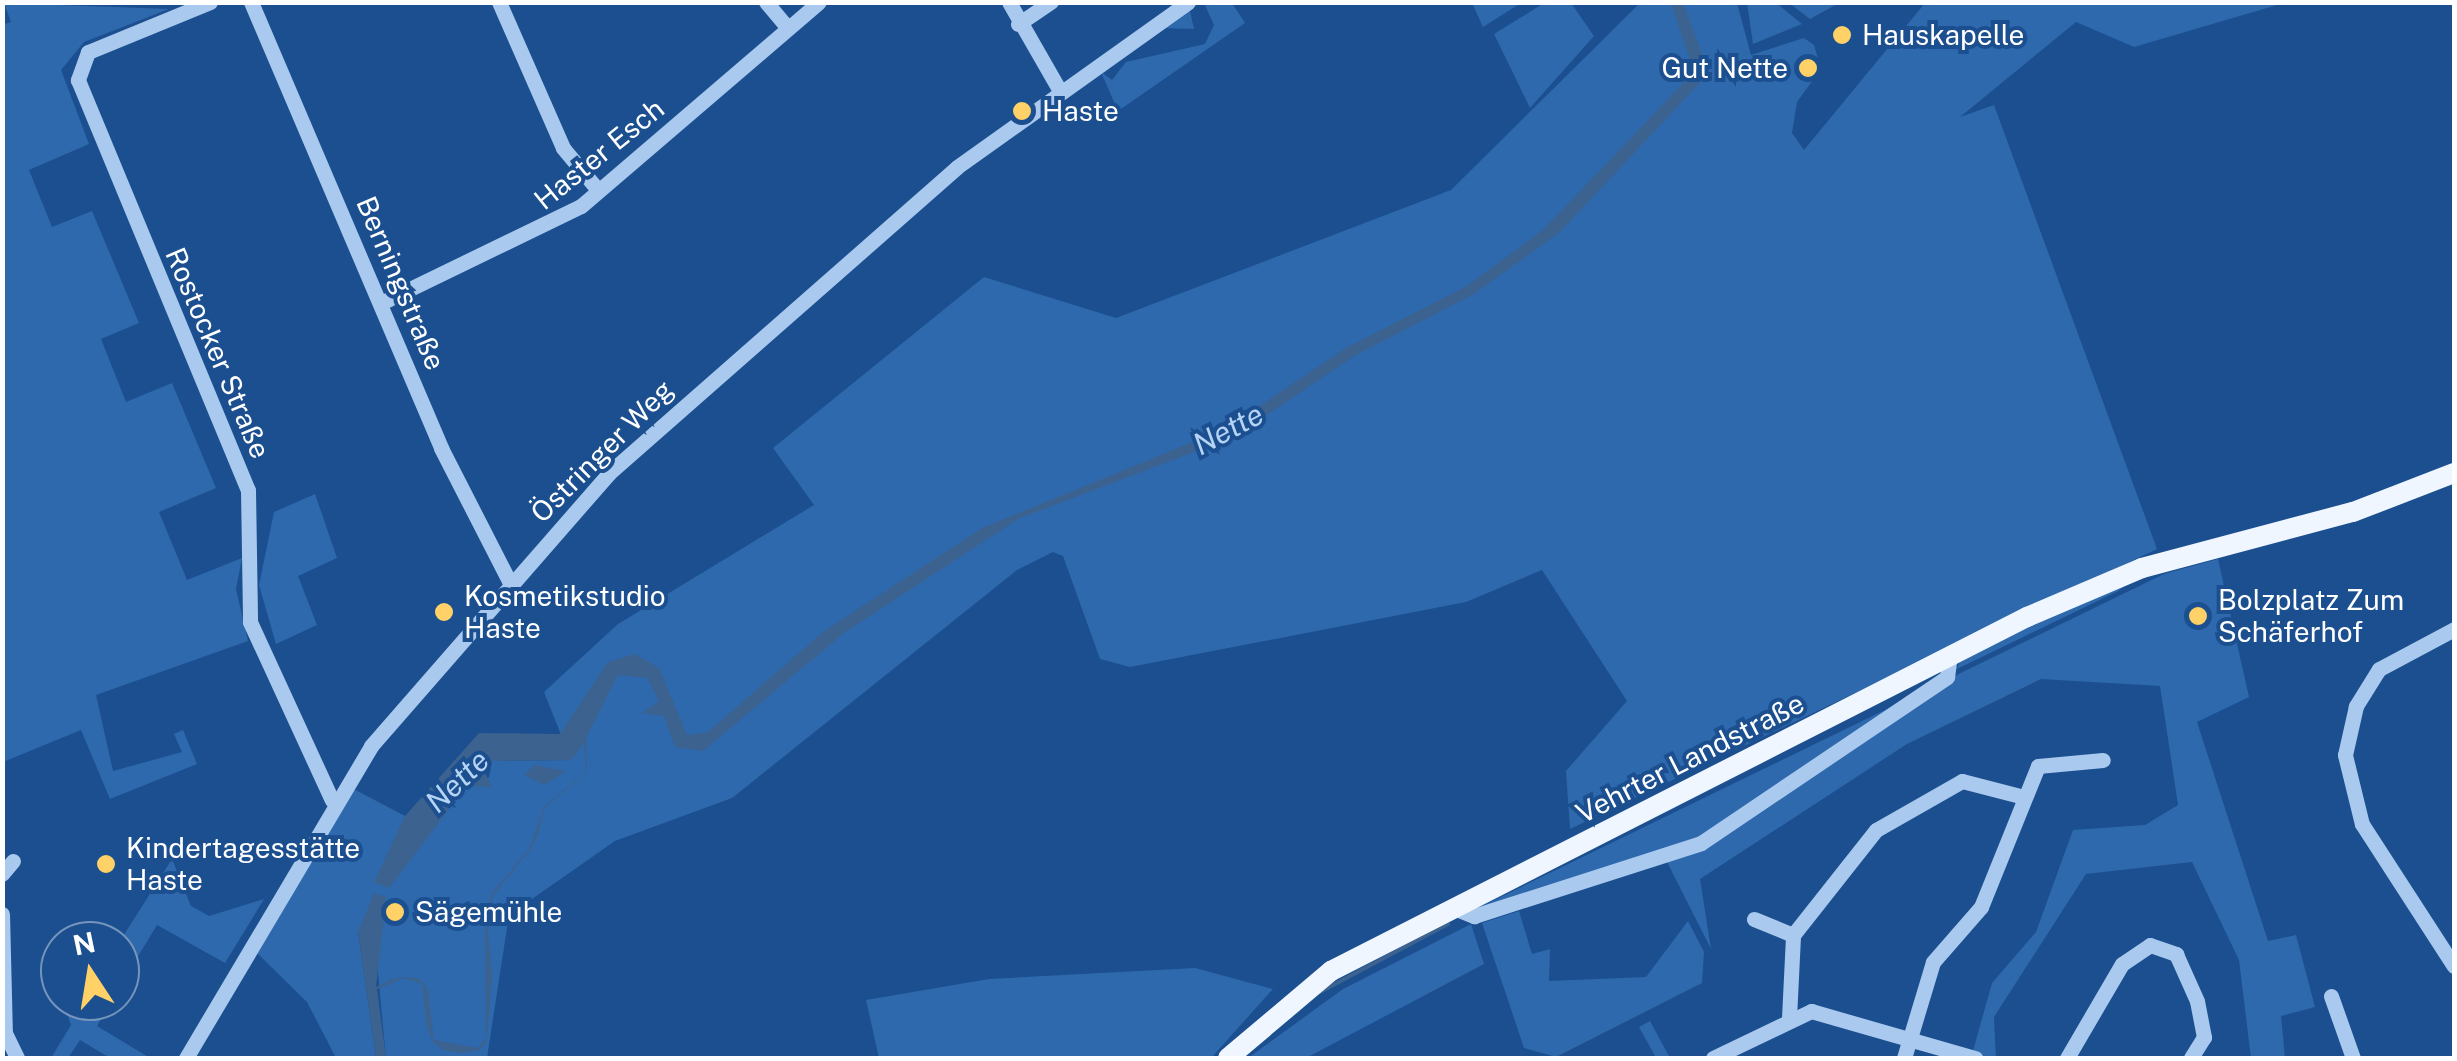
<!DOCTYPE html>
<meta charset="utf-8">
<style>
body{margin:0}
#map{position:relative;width:2457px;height:1061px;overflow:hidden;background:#1b4f8f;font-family:"Public Sans",sans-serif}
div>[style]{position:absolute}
.green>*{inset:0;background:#2e69ad}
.water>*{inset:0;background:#3c6290}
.stream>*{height:4px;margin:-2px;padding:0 2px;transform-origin:2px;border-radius:2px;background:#3c6290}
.minor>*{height:15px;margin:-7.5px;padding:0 7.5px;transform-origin:7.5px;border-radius:7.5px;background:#a9c9ee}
.major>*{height:20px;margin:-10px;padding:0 10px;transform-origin:10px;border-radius:10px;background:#f0f6ff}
.dots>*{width:28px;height:28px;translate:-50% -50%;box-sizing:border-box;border:5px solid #1b4f8f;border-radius:50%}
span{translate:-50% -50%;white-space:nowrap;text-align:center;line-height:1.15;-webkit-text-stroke:8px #1b4f8f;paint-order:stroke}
.poi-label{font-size:28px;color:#fff}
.left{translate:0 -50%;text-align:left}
.right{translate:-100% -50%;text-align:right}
.street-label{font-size:28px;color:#fff}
.water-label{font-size:30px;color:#b5d3f5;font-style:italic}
.frame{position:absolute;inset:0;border:5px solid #fff;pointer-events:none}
.north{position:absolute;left:40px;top:921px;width:100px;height:100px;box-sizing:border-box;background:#1b4f8f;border:2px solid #7695bc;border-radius:50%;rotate:348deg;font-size:28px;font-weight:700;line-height:40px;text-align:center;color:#fff}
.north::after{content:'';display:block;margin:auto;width:35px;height:45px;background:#ffd166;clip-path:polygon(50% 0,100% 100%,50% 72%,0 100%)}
</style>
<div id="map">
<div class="green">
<div style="clip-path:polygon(4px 3px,169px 9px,84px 42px,61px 70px,89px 144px,29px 170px,52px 227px,92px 211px,139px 323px,101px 339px,126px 402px,172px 383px,216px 488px,159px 512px,187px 580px,242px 558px,236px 589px,248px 641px,96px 695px,113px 771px,182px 752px,174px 734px,183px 730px,197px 764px,110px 799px,81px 730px,3px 762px,2px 25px,11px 22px)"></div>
<div style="clip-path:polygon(1204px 3px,1232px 3px,1245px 23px,1118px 111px,1101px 72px,1112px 80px,1126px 62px,1205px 44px,1214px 25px)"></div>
<div style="clip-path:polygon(1472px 3px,1521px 3px,1483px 27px)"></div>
<div style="clip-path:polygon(1571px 3px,1594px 36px,1530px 108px,1494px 34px,1544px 3px)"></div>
<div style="clip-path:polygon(1640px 3px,1737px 3px,1751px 55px,1804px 38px,1814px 45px,1821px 69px,1797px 102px,1792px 133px,1804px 150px,1925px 3px,2284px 3px,2134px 47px,2076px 22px,1960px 117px,1994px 105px,2157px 549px,1570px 829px,1566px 771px,1627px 701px,1542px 570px,1466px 602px,1130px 667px,1100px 659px,1063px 556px,1053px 552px,1017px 570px,732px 798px,615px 841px,509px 915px,487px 1058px,386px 1058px,377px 963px,358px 932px,376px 1058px,336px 1058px,307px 1002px,256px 952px,348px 786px,405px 816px,423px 838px,467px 786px,489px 777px,492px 761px,571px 760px,544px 692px,618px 624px,814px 505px,773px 448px,984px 277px,1116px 318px,1451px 190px)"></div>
<div style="clip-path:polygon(1747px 3px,1776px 3px,1802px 24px,1753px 44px)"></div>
<div style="clip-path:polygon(1789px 3px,1839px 3px,1810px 19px)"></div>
<div style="clip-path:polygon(1190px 11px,1194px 29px,1162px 28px,1186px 12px)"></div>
<div style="clip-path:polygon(315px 494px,337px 558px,298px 576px,317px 625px,276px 644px,259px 585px,274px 512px)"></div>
<div style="clip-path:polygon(2218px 559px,2249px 697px,2197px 722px,2268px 941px,2296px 935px,2315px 1007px,2281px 1016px,2285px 1058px,2251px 1058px,2239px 960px,2192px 862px,2086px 874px,1994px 1017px,1996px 1058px,1971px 1058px,1992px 983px,2036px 932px,2073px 830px,2145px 825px,2178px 805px,2160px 686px,2041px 679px,1907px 744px,1700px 879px,1711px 949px,1664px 856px,1478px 908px,2164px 574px)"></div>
<div style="clip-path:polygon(2135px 578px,2118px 591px,1957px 669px,1961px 658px)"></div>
<div style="clip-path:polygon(172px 859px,191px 906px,209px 916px,264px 899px,225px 963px,157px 925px,120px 986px,120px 941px)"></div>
<div style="clip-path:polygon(1519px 911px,1532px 954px,1550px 949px,1549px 981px,1646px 977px,1688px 921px,1704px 952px,1702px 983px,1556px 1057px,1524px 1048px,1482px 923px)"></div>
<div style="clip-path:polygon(1471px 924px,1484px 964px,1306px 1058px,1248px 1058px,1343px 989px)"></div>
<div style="clip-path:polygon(1195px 968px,1273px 989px,1211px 1058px,879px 1058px,866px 1000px,989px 979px)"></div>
<div style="clip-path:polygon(63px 1001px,111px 1001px,97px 1026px,150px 1058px,110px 1058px,80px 1040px,68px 1058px,51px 1058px,71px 1025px)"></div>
<div style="clip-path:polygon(1650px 1021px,1670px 1058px,1656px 1058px,1639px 1027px)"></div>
</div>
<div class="water">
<div style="clip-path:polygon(1671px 3px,1683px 3px,1709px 73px,1560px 232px,1474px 294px,1354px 356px,1236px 436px,1018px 519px,844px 633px,703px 751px,675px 747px,664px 716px,642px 713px,659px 701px,647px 678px,618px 675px,586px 738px,587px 771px,545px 808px,538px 834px,530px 850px,494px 894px,487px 918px,492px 976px,487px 1038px,485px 1045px,477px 1051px,460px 1053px,443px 1050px,432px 1041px,426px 1022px,422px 984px,404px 978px,377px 989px,386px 1058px,376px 1058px,358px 932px,374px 893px,386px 897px,376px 987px,392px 979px,404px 977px,417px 978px,423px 982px,428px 991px,434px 1040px,478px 1048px,486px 1038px,485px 917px,492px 893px,529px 849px,544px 807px,586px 771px,584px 744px,571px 760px,492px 761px,484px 771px,492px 787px,467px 786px,389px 888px,374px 882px,405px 816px,479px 733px,560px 734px,608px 662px,635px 654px,659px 668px,687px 735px,708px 732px,823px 632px,982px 528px,1227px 428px,1346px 348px,1467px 286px,1543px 230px,1694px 72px)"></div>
<div style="clip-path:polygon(534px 765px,564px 771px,564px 773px,544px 785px,524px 775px)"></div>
</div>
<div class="stream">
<div style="left:1320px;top:992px;width:145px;rotate:-28deg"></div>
</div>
<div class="minor">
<div style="left:210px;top:2px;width:132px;rotate:157.7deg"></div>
<div style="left:88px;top:52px;width:30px;rotate:110deg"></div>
<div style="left:78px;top:80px;width:444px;rotate:67.5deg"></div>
<div style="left:248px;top:490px;width:132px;rotate:89.1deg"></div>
<div style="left:250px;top:622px;width:196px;rotate:65.3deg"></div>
<div style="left:251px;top:2px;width:485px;rotate:66.9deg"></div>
<div style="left:441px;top:448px;width:149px;rotate:62.9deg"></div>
<div style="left:499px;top:2px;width:159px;rotate:66.3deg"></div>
<div style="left:563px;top:148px;width:55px;rotate:50.2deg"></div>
<div style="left:766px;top:2px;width:31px;rotate:50deg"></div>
<div style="left:1009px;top:2px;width:103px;rotate:60.2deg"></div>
<div style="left:1018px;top:24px;width:40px;rotate:-34deg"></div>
<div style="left:383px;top:302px;width:220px;rotate:-25.9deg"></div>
<div style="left:581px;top:206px;width:313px;rotate:-40.6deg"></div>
<div style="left:2454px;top:629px;width:85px;rotate:151.9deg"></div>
<div style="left:2379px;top:669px;width:44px;rotate:121.9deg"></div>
<div style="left:2356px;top:706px;width:50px;rotate:102.7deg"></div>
<div style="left:2345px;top:755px;width:71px;rotate:76.2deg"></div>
<div style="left:2362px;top:824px;width:169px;rotate:57.1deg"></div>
<div style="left:2px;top:874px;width:17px;rotate:-50deg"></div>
<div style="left:1454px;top:908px;width:22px;rotate:22deg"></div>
<div style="left:1474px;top:916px;width:238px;rotate:-17.8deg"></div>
<div style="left:1701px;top:843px;width:297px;rotate:-34deg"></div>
<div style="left:1947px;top:677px;width:21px;rotate:-82deg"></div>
<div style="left:2px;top:914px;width:119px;rotate:88.6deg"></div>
<div style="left:5px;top:1033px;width:28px;rotate:64deg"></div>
<div style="left:1754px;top:919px;width:42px;rotate:22.3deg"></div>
<div style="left:2331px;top:996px;width:66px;rotate:70.5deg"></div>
<div style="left:1789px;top:1018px;width:83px;rotate:-87.2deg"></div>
<div style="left:1793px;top:935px;width:134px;rotate:-51.7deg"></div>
<div style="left:1876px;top:830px;width:99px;rotate:-29.7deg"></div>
<div style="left:1962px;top:781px;width:64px;rotate:14.5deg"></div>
<div style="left:186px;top:1058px;width:363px;rotate:-59.3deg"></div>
<div style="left:371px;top:746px;width:362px;rotate:-48.9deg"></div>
<div style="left:609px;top:473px;width:463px;rotate:-41.3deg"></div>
<div style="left:957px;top:167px;width:284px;rotate:-35.5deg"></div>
<div style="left:1713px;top:1058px;width:109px;rotate:-25.6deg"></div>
<div style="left:1811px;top:1011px;width:171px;rotate:16deg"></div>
<div style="left:1904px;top:1058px;width:100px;rotate:-73.2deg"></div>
<div style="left:1933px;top:962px;width:73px;rotate:-48.9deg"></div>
<div style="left:1981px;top:907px;width:152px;rotate:-68deg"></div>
<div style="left:2038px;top:766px;width:65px;rotate:-5.3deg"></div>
<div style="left:2067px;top:1058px;width:109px;rotate:-59.7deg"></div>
<div style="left:2122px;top:964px;width:34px;rotate:-34deg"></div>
<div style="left:2150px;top:945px;width:28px;rotate:19deg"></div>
<div style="left:2176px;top:954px;width:51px;rotate:65.9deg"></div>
<div style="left:2197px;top:1001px;width:37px;rotate:79deg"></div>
<div style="left:2204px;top:1037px;width:25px;rotate:122deg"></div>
</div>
<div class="major">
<div style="left:1228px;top:1058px;width:135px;rotate:-40.2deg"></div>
<div style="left:1331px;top:971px;width:781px;rotate:-26.96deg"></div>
<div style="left:2027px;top:617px;width:125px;rotate:-23.1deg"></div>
<div style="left:2142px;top:568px;width:218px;rotate:-14.9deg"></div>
<div style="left:2353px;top:512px;width:108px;rotate:-21.1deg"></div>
</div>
<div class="dots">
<div style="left:1842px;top:35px;background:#ffd166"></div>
<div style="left:1808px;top:68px;background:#ffd166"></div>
<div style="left:1022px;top:111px;background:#ffd166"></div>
<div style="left:444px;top:612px;background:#ffd166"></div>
<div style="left:2198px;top:616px;background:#ffd166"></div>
<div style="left:106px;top:864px;background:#ffd166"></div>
<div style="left:395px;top:912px;background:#ffd166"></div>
</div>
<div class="poi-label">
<span class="left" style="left:1862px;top:35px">Hauskapelle</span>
<span class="right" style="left:1788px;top:68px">Gut Nette</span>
<span class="left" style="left:1042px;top:111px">Haste</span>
<span class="left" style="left:464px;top:612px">Kosmetikstudio<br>Haste</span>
<span class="left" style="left:2218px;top:616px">Bolzplatz Zum<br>Schäferhof</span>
<span class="left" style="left:126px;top:864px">Kindertagesstätte<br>Haste</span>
<span class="left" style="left:415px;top:912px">Sägemühle</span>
</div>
<div class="street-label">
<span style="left:599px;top:154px;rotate:-39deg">Haster Esch</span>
<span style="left:401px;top:283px;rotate:67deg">Berningstraße</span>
<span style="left:218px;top:353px;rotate:67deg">Rostocker Straße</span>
<span style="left:602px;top:451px;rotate:-45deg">Östringer Weg</span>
<span style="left:1690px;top:758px;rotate:-27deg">Vehrter Landstraße</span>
</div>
<div class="water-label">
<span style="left:1228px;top:429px;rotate:-28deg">Nette</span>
<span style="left:457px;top:781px;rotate:-44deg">Nette</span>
</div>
<div class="frame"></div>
<div class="north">N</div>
</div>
